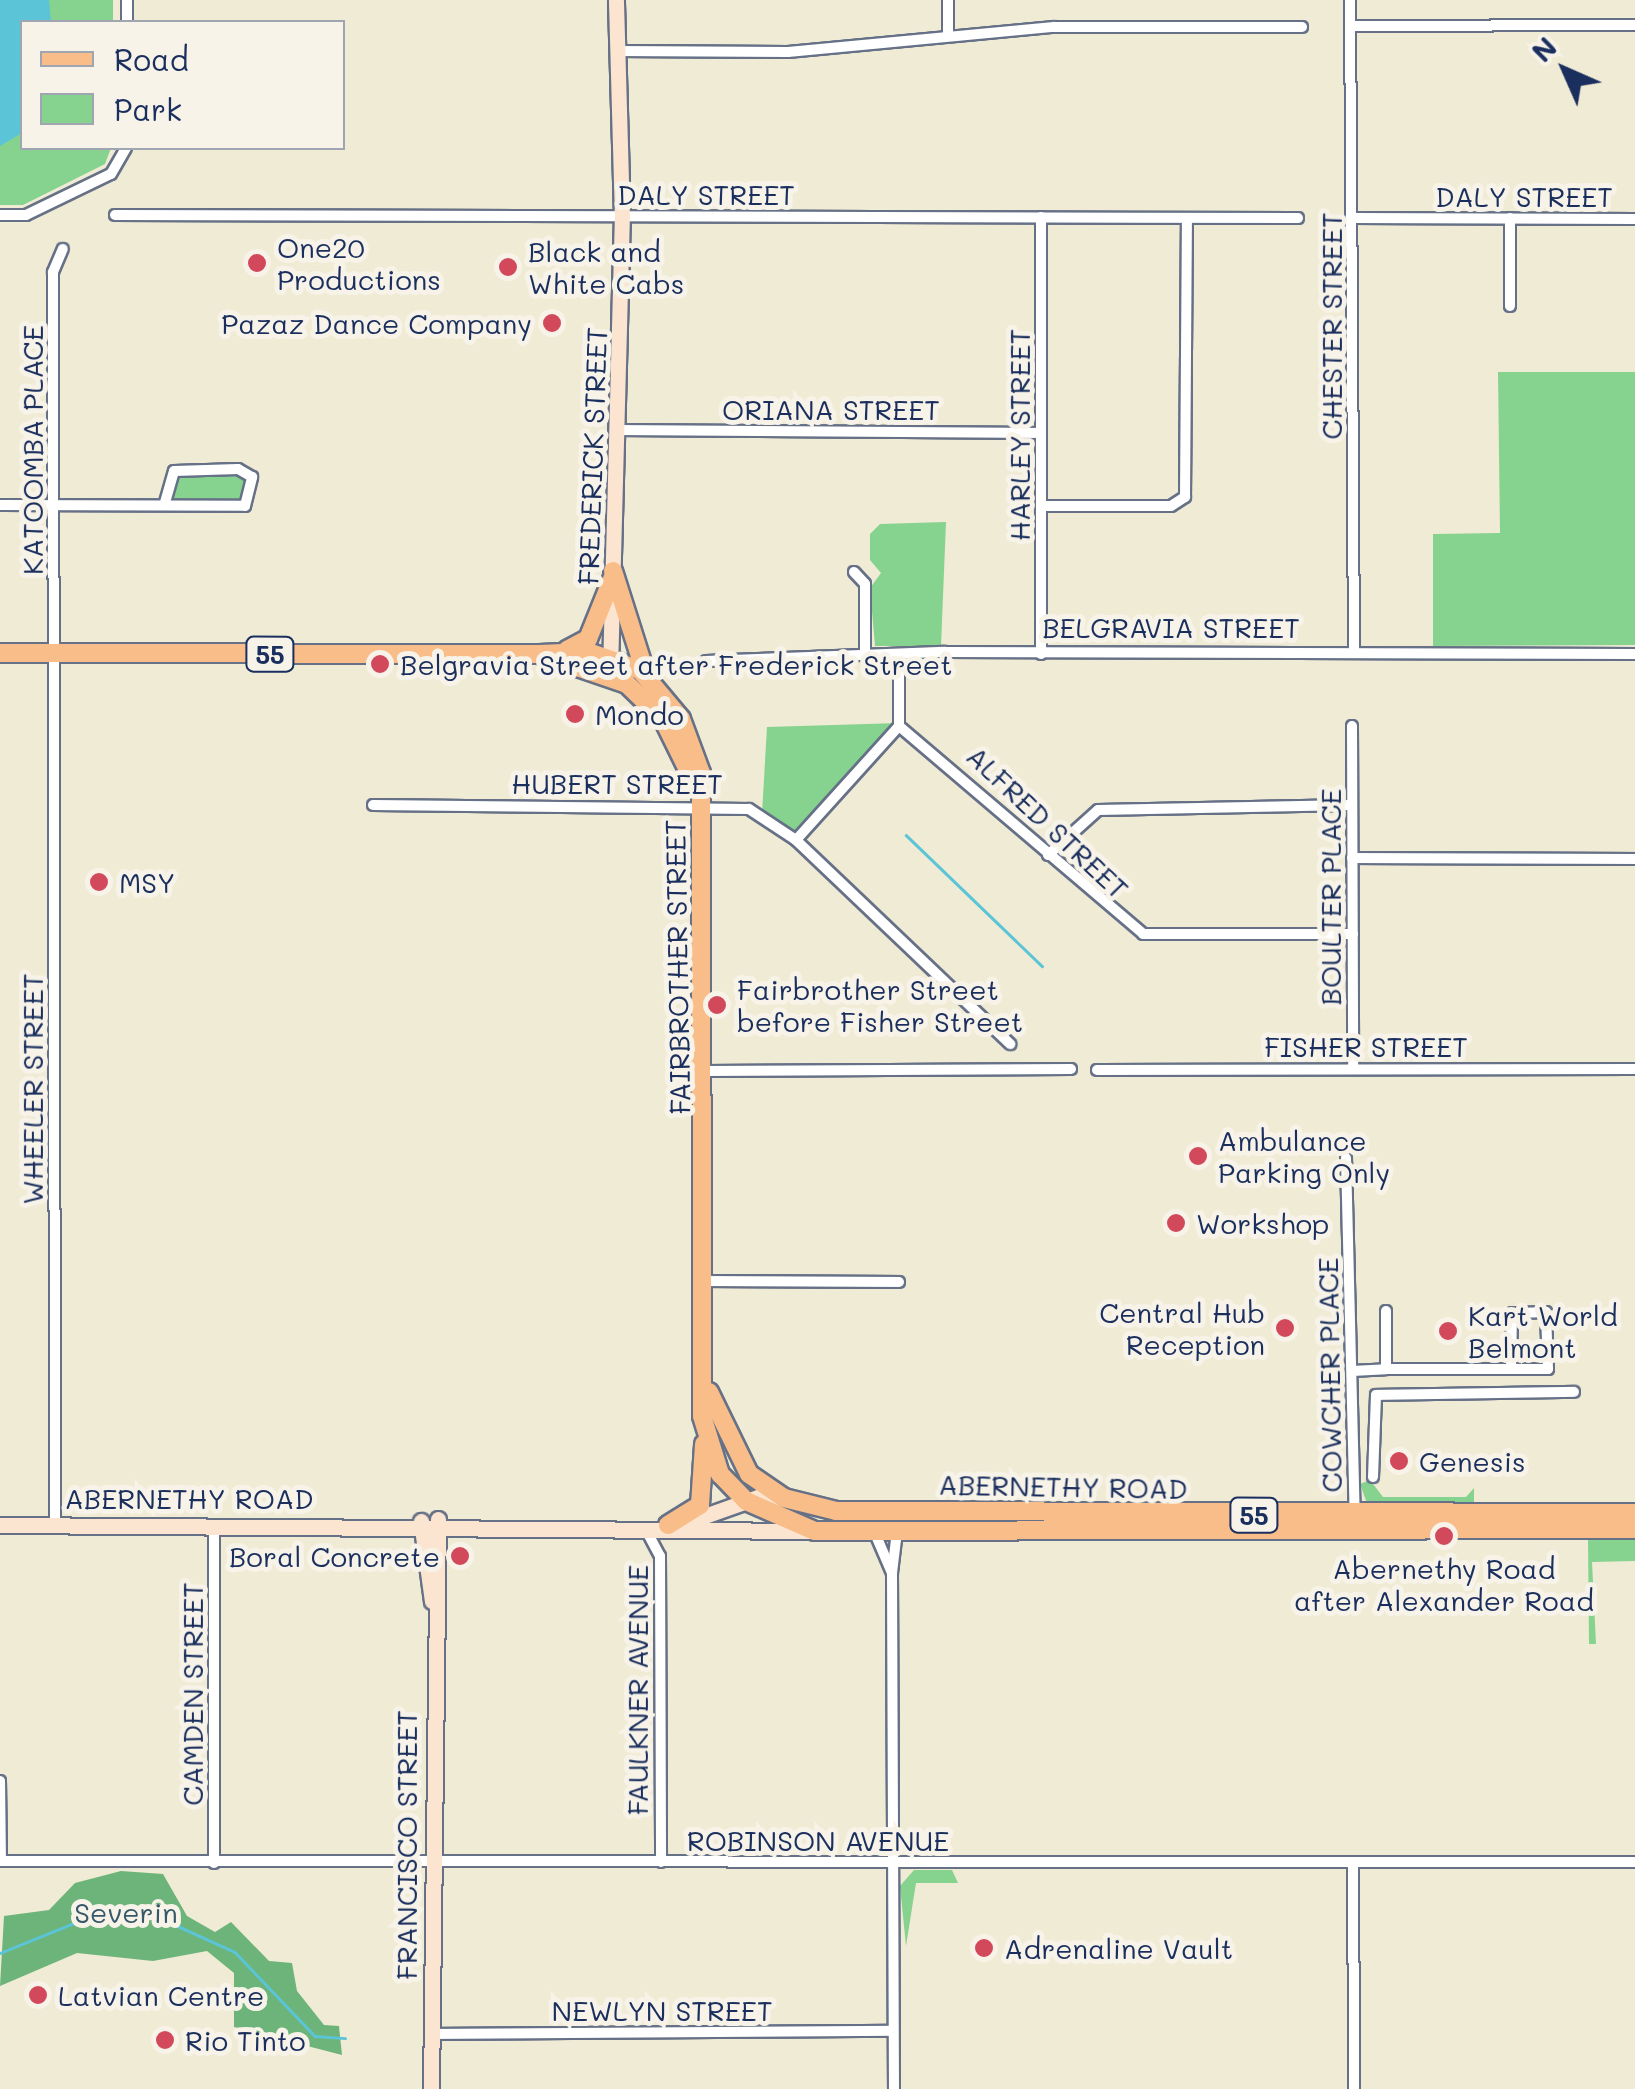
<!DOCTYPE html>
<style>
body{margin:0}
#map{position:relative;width:1635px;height:2089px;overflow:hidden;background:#f0ebd4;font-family:Mali,sans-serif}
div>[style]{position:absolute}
.green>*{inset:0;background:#86d28f}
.forest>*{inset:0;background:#6cb47a}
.water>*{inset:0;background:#5bc5d7}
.stream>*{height:2.5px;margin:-1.25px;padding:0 1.25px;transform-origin:1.25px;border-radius:1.25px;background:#5bc5d7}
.roads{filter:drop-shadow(2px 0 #667187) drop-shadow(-2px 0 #667187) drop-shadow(0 2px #667187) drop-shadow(0 -2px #667187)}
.street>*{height:10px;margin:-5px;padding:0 5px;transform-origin:5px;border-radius:5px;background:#fff}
.secondary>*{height:15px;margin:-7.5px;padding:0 7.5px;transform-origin:7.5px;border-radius:7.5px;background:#fce5d0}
.primary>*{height:18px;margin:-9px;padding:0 9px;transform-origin:9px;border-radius:9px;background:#f8bd89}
.dots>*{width:28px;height:28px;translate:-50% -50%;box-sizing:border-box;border:5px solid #f7f3e8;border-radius:50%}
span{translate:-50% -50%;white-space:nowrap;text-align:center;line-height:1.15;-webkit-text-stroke:10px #f7f3e8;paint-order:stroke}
.shield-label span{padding:2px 8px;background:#f7f3e8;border:2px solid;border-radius:8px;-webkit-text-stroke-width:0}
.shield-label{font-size:25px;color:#1b2f5e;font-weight:700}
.street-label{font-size:28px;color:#1b2f5e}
.poi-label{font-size:28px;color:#1b2f5e}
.left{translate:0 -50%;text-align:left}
.right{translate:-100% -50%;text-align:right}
.park-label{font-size:28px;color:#36586a}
.legend{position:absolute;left:20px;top:20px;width:325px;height:130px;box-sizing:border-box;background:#f7f3e8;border:2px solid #9fa5b1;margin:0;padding:12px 18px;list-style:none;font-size:30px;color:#1b2f5e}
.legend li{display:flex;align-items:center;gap:20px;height:50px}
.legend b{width:50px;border:2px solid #9fa5b1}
.north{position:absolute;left:1515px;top:20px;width:100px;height:100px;-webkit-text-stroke:8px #f7f3e8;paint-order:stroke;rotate:315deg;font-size:28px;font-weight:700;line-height:40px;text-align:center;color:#1b2f5e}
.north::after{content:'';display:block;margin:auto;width:35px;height:45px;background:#1b2f5e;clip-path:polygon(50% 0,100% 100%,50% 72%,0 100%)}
</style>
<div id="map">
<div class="green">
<div style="clip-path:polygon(0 0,113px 0,113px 22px,22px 22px,22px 148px,111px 148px,105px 164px,23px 205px,0 205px)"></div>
<div style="clip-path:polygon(1498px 372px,1635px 372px,1635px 645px,1433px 646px,1433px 534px,1500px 533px)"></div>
<div style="clip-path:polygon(238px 469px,252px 477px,244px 503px,165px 505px,174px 471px)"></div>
<div style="clip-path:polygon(946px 522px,941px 646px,875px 646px,870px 588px,881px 573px,870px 560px,870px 534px,880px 524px)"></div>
<div style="clip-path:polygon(900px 723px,796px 840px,762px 814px,767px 727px)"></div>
<div style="clip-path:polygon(1370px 1480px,1383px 1497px,1466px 1497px,1474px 1488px,1474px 1506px,1368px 1506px,1360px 1484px)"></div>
<div style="clip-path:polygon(1588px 1538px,1635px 1538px,1635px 1561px,1592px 1562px,1596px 1644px,1589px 1644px)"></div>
<div style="clip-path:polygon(914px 1870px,952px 1870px,958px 1883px,916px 1883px,906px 1946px,900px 1886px)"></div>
</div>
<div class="forest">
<div style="clip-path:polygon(121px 1871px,163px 1874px,187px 1916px,215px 1932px,231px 1922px,269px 1961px,292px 1963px,297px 1991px,324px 2025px,339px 2026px,342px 2055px,234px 2027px,234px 1973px,207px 1951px,153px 1961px,77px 1953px,0 1986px,4px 1916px,49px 1910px,75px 1883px)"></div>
</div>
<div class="water">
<div style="clip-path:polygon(0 0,49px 0,51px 22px,22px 22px,22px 133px,0 146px)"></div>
</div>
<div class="stream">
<div style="left:906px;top:835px;width:189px;rotate:43.9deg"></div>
<div style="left:0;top:1953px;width:109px;rotate:-22.1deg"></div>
<div style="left:101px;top:1912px;width:50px;rotate:2.3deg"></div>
<div style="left:151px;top:1914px;width:92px;rotate:24.3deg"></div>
<div style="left:235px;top:1952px;width:116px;rotate:46.4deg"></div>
<div style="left:315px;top:2036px;width:30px;rotate:4deg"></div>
</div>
<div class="roads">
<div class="street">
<div style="left:1350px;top:0;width:652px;rotate:89.65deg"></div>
<div style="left:127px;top:22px;width:22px;rotate:-90deg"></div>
<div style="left:1350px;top:26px;width:285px;rotate:-0.2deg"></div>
<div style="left:948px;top:35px;width:35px;rotate:-90deg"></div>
<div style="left:616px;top:51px;width:172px;rotate:0.3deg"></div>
<div style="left:788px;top:52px;width:267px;rotate:-5.4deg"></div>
<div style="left:1054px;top:27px;width:248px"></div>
<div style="left:0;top:215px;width:26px"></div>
<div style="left:26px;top:215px;width:94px;rotate:-25.8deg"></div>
<div style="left:111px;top:174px;width:30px;rotate:-60deg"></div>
<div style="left:115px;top:215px;width:1183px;rotate:0.15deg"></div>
<div style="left:1041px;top:217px;width:437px;rotate:90deg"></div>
<div style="left:1353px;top:218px;width:282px;rotate:0.2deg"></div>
<div style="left:1510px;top:306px;width:88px;rotate:-90deg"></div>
<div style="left:620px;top:430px;width:420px;rotate:0.4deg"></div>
<div style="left:0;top:505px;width:245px;rotate:0.2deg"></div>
<div style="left:245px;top:506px;width:30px;rotate:-76deg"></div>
<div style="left:252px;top:477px;width:16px;rotate:-150deg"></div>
<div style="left:238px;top:469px;width:64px;rotate:178.2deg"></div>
<div style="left:174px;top:471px;width:35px;rotate:106deg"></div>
<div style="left:1042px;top:506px;width:129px"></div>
<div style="left:1171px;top:506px;width:17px;rotate:-33deg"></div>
<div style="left:1185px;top:497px;width:276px;rotate:-89.6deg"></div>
<div style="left:854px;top:572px;width:16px;rotate:47deg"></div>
<div style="left:865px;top:584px;width:71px;rotate:90deg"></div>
<div style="left:706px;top:661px;width:239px;rotate:-2.2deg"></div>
<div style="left:945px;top:652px;width:690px;rotate:0.17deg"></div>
<div style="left:899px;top:726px;width:321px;rotate:40.4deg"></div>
<div style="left:1143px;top:934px;width:210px"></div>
<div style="left:1352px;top:726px;width:342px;rotate:89.8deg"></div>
<div style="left:373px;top:805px;width:376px;rotate:0.6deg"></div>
<div style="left:749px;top:809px;width:56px;rotate:33.4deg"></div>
<div style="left:796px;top:840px;width:296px;rotate:43.6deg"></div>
<div style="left:796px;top:840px;width:154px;rotate:-47.9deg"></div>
<div style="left:899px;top:726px;width:72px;rotate:-90deg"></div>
<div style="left:1048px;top:855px;width:67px;rotate:-42deg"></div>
<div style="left:1098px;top:810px;width:254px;rotate:-1.1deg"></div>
<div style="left:1352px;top:858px;width:283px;rotate:0.2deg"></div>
<div style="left:1097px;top:1070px;width:538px;rotate:-0.11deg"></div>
<div style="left:706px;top:1071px;width:365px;rotate:-0.3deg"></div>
<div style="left:1346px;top:1158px;width:357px;rotate:88.6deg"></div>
<div style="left:707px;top:1281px;width:192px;rotate:0.3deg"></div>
<div style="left:1386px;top:1369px;width:162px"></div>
<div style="left:1548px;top:1369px;width:57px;rotate:-92deg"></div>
<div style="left:1546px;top:1312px;width:34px;rotate:178deg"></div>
<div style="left:1512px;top:1313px;width:56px;rotate:91deg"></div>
<div style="left:1352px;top:1371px;width:34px;rotate:-3deg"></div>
<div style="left:1386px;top:1369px;width:58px;rotate:-90deg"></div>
<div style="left:1373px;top:1477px;width:82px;rotate:-87.9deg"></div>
<div style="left:1376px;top:1395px;width:198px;rotate:-0.9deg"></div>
<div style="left:55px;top:1525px;width:1253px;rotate:-90.09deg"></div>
<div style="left:53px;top:272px;width:25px;rotate:-67deg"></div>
<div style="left:645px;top:1528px;width:32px;rotate:62deg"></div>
<div style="left:660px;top:1556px;width:306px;rotate:89.8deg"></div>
<div style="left:874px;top:1531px;width:46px;rotate:66.8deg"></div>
<div style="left:892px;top:1573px;width:516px;rotate:89.78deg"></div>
<div style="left:892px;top:1573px;width:42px;rotate:-83.2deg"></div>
<div style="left:0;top:1781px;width:80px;rotate:89.3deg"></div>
<div style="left:0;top:1861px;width:1635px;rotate:0.04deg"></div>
<div style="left:214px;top:1863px;width:338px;rotate:-90deg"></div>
<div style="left:1353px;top:1866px;width:223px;rotate:89.7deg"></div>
<div style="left:431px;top:2034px;width:462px;rotate:-0.4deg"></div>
</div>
<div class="secondary">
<div style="left:610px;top:671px;width:454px;rotate:-88.5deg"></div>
<div style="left:622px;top:217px;width:217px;rotate:-91.6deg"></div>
<div style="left:421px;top:1521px;width:81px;rotate:82.2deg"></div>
<div style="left:682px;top:1524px;width:81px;rotate:-19.6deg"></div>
<div style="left:758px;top:1497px;width:26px;rotate:2deg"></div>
<div style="left:0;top:1525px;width:811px;rotate:0.42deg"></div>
<div style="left:431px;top:2089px;width:570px;rotate:-89.3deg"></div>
</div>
<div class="primary">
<div style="left:613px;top:571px;width:109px;rotate:72.4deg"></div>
<div style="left:567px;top:650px;width:24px;rotate:-28deg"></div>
<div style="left:588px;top:639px;width:67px;rotate:-68deg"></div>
<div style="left:0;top:653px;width:539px;rotate:0.11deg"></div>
<div style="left:539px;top:654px;width:93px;rotate:18.8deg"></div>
<div style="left:627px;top:684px;width:50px;rotate:44.2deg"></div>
<div style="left:663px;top:719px;width:66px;rotate:63.8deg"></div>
<div style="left:539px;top:654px;width:49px;rotate:-2.3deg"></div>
<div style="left:588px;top:652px;width:55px;rotate:19.1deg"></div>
<div style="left:640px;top:670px;width:64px;rotate:50.1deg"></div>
<div style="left:681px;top:719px;width:58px;rotate:69.7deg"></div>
<div style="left:701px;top:773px;width:643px;rotate:89.91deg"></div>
<div style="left:702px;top:1416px;width:61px;rotate:72.8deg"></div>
<div style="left:720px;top:1474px;width:37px;rotate:46deg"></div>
<div style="left:746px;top:1501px;width:75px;rotate:23.5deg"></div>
<div style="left:815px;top:1531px;width:820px;rotate:-0.14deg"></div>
<div style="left:709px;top:1392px;width:91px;rotate:64deg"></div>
<div style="left:749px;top:1474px;width:42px;rotate:34.4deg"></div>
<div style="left:784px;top:1498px;width:54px;rotate:14deg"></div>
<div style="left:836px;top:1511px;width:799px;rotate:0.14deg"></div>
<div style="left:668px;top:1525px;width:38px;rotate:-32deg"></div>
<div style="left:700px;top:1505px;width:61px;rotate:-86.2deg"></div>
</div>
</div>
<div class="dots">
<div style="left:257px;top:263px;background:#d1495b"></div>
<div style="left:508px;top:267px;background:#d1495b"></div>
<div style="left:552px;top:323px;background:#d1495b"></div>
<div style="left:380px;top:664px;background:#d1495b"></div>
<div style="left:575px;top:714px;background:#d1495b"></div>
<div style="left:99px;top:882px;background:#d1495b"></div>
<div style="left:717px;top:1005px;background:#d1495b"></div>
<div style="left:1198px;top:1156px;background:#d1495b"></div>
<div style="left:1176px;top:1223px;background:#d1495b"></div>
<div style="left:1285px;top:1328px;background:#d1495b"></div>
<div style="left:1448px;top:1331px;background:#d1495b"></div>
<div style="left:1399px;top:1461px;background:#d1495b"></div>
<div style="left:1444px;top:1536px;background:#d1495b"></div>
<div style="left:460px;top:1556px;background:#d1495b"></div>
<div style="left:984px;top:1948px;background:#d1495b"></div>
<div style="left:38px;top:1995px;background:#d1495b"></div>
<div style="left:165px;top:2040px;background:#d1495b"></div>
</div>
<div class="shield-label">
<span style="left:270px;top:654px">55</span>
<span style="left:1254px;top:1515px">55</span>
</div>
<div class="street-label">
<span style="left:706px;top:194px">DALY STREET</span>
<span style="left:1524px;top:196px">DALY STREET</span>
<span style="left:1331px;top:326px;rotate:-90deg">CHESTER STREET</span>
<span style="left:831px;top:409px">ORIANA STREET</span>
<span style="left:1019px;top:435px;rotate:-90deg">HARLEY STREET</span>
<span style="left:32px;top:450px;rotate:-90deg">KATOOMBA PLACE</span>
<span style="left:592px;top:456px;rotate:-88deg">FREDERICK STREET</span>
<span style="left:1171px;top:627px">BELGRAVIA STREET</span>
<span style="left:617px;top:783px">HUBERT STREET</span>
<span style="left:1048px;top:822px;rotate:43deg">ALFRED STREET</span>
<span style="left:1330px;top:897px;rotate:-90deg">BOULTER PLACE</span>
<span style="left:677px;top:967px;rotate:-91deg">FAIRBROTHER STREET</span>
<span style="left:1366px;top:1046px">FISHER STREET</span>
<span style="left:32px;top:1089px;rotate:-90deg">WHEELER STREET</span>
<span style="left:1329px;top:1375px;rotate:-91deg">COWCHER PLACE</span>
<span style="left:1063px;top:1486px;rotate:1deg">ABERNETHY ROAD</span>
<span style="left:189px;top:1498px">ABERNETHY ROAD</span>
<span style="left:637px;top:1690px;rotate:-90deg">FAULKNER AVENUE</span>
<span style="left:192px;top:1694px;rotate:-90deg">CAMDEN STREET</span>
<span style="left:818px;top:1840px">ROBINSON AVENUE</span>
<span style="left:406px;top:1845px;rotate:-90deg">FRANCISCO STREET</span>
<span style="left:662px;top:2010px">NEWLYN STREET</span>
</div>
<div class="poi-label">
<span class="left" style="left:277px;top:263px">One20<br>Productions</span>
<span class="left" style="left:528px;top:267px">Black and<br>White Cabs</span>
<span class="right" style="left:532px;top:323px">Pazaz Dance Company</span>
<span class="left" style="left:400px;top:664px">Belgravia Street after Frederick Street</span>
<span class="left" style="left:595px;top:714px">Mondo</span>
<span class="left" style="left:119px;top:882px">MSY</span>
<span class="left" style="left:737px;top:1005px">Fairbrother Street<br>before Fisher Street</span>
<span class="left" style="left:1218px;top:1156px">Ambulance<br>Parking Only</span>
<span class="left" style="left:1196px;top:1223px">Workshop</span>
<span class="right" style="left:1265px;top:1328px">Central Hub<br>Reception</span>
<span class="left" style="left:1468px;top:1331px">Kart World<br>Belmont</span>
<span class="left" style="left:1419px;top:1461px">Genesis</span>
<span class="right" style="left:440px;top:1556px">Boral Concrete</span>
<span style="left:1444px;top:1584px">Abernethy Road<br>after Alexander Road</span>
<span class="left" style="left:1004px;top:1948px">Adrenaline Vault</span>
<span class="left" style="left:58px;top:1995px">Latvian Centre</span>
<span class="left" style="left:185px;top:2040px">Rio Tinto</span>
</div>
<div class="park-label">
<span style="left:126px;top:1912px">Severin</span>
</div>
<ul class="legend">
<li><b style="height:12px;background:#f8bd89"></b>Road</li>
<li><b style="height:28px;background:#86d28f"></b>Park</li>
</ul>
<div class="north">N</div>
</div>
